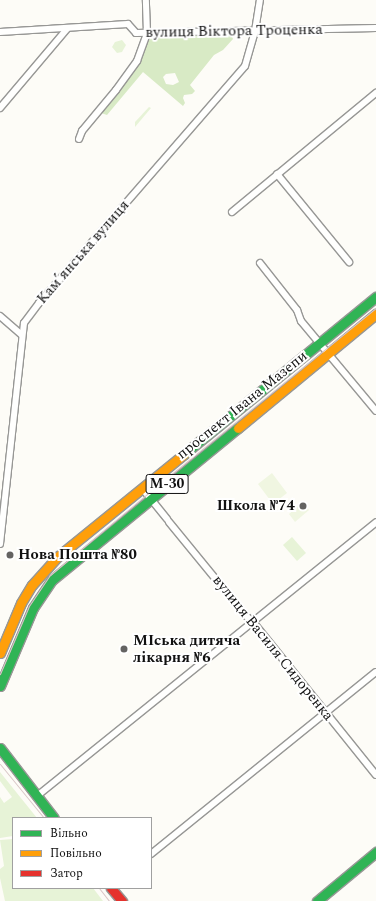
<!DOCTYPE html>
<meta charset="utf-8">
<style>
body{margin:0}
#map{position:relative;width:376px;height:901px;overflow:hidden;background:#fdfcf7;font-family:Spectral,serif}
div>[style]{position:absolute}
.green>*{inset:0;background:#e7f3d7}
.forest>*{inset:0;background:#d8eac5}
.pitch>*{inset:0;background:#f0f6e1}
.roads{filter:drop-shadow(1px 0 #979795) drop-shadow(-1px 0 #979795) drop-shadow(0 1px #979795) drop-shadow(0 -1px #979795)}
.street>*{height:6px;margin:-3px;padding:0 3px;transform-origin:3px;border-radius:3px;background:#fffffe}
.fast>*{height:9px;margin:-4.5px;padding:0 4.5px;transform-origin:4.5px;border-radius:4.5px;background:#30b455}
.slow>*{height:9px;margin:-4.5px;padding:0 4.5px;transform-origin:4.5px;border-radius:4.5px;background:#ff9f0a}
.jam>*{height:9px;margin:-4.5px;padding:0 4.5px;transform-origin:4.5px;border-radius:4.5px;background:#e5322d}
.tram>*{height:1px;margin:-0.5px;padding:0 0.5px;transform-origin:0.5px;border-radius:0.5px;background:#d9c6c7}
.dots>*{width:11px;height:11px;translate:-50% -50%;box-sizing:border-box;border:2px solid #fff;border-radius:50%}
span{translate:-50% -50%;white-space:nowrap;text-align:center;line-height:1.15;-webkit-text-stroke:4px #fff;paint-order:stroke}
.shield-label span{padding:1px 3px;background:#fff;border:1px solid;border-radius:3px;-webkit-text-stroke-width:0}
.shield-label{font-size:14px;color:#111;font-weight:700}
.street-label{font-size:15px;color:#111}
.poi-label{font-size:15px;color:#111;font-weight:700}
.right{translate:-100% -50%;text-align:right}
.left{translate:0 -50%;text-align:left}
.legend{position:absolute;left:12px;top:817px;width:140px;height:72px;box-sizing:border-box;background:#fff;border:1px solid #a0a0a0;margin:0;padding:5px 7px;list-style:none;font-size:12px;color:#111}
.legend li{display:flex;align-items:center;gap:8px;height:20px}
.legend b{width:20px;border:1px solid #a0a0a0}
</style>
<div id="map">
<div class="green">
<div style="clip-path:polygon(122px 40px,126px 45px,122px 52px,117px 53px,112px 47px,115px 42px)"></div>
<div style="clip-path:polygon(149px 107px,151px 108px,135px 127px,135px 122px)"></div>
<div style="clip-path:polygon(292px 537px,306px 553px,297px 561px,283px 545px)"></div>
<div style="clip-path:polygon(0 772px,37px 818px,13px 818px,13px 836px,0 838px,0 797px,4px 803px,12px 797px,0 781px)"></div>
<div style="clip-path:polygon(13px 839px,13px 888px,93px 888px,103px 901px,5px 901px,0 878px,0 869px,4px 866px,0 840px)"></div>
</div>
<div class="forest">
<div style="clip-path:polygon(evenodd,231px 34px,233px 39px,223px 50px,214px 55px,190px 85px,195px 91px,192px 94px,184px 95px,183px 98px,185px 103px,183px 106px,143px 72px,107px 115px,101px 113px,130px 76px,149px 40px,155px 37px,231px 34px,175px 73px,179px 82px,173px 85px,166px 84px,163px 77px,166px 74px,175px 73px)"></div>
</div>
<div class="pitch">
<div style="clip-path:polygon(272px 473px,287px 493px,273px 504px,258px 484px)"></div>
<div style="clip-path:polygon(303px 502px,309px 510px,295px 522px,289px 514px)"></div>
</div>
<div class="roads">
<div class="street">
<div style="left:0;top:32px;width:128px;rotate:-3.6deg"></div>
<div style="left:128px;top:24px;width:12px;rotate:48deg"></div>
<div style="left:136px;top:33px;width:240px;rotate:-1.2deg"></div>
<div style="left:0;top:108px;width:104px;rotate:-49.7deg"></div>
<div style="left:79px;top:139px;width:9px;rotate:-69deg"></div>
<div style="left:82px;top:131px;width:53px;rotate:-50.3deg"></div>
<div style="left:116px;top:90px;width:36px;rotate:-54deg"></div>
<div style="left:137px;top:61px;width:30px;rotate:-70deg"></div>
<div style="left:147px;top:33px;width:33px;rotate:-92deg"></div>
<div style="left:277px;top:174px;width:114px;rotate:50.7deg"></div>
<div style="left:232px;top:212px;width:187px;rotate:-39.6deg"></div>
<div style="left:260px;top:263px;width:60px;rotate:51.8deg"></div>
<div style="left:297px;top:310px;width:12px;rotate:70deg"></div>
<div style="left:301px;top:321px;width:117px;rotate:50.2deg"></div>
<div style="left:0;top:316px;width:29px;rotate:41deg"></div>
<div style="left:142px;top:488px;width:40px;rotate:51deg"></div>
<div style="left:169px;top:522px;width:120px;rotate:50.7deg"></div>
<div style="left:245px;top:615px;width:11px;rotate:41deg"></div>
<div style="left:253px;top:622px;width:196px;rotate:51.2deg"></div>
<div style="left:0;top:544px;width:222px;rotate:-83.8deg"></div>
<div style="left:24px;top:323px;width:25px;rotate:-53deg"></div>
<div style="left:39px;top:303px;width:314px;rotate:-49deg"></div>
<div style="left:245px;top:66px;width:36px;rotate:-74deg"></div>
<div style="left:255px;top:31px;width:31px;rotate:-81deg"></div>
<div style="left:37px;top:796px;width:436px;rotate:-38.9deg"></div>
<div style="left:151px;top:854px;width:289px;rotate:-39deg"></div>
</div>
<div class="fast">
<div style="left:184px;top:454px;width:248px;rotate:-39.3deg"></div>
<div style="left:0;top:686px;width:85px;rotate:-67.1deg"></div>
<div style="left:33px;top:608px;width:34px;rotate:-56deg"></div>
<div style="left:52px;top:580px;width:240px;rotate:-39.3deg"></div>
<div style="left:0;top:748px;width:88px;rotate:52.4deg"></div>
<div style="left:317px;top:901px;width:77px;rotate:-39.7deg"></div>
</div>
<div class="slow">
<div style="left:238px;top:428px;width:179px;rotate:-39.6deg"></div>
<div style="left:0;top:653px;width:54px;rotate:-67.2deg"></div>
<div style="left:21px;top:603px;width:21px;rotate:-59deg"></div>
<div style="left:32px;top:585px;width:36px;rotate:-48deg"></div>
<div style="left:56px;top:558px;width:165px;rotate:-39.1deg"></div>
</div>
<div class="jam">
<div style="left:111px;top:888px;width:17px;rotate:50deg"></div>
</div>
</div>
<div class="tram">
<div style="left:0;top:674px;width:74px;rotate:-66.9deg"></div>
<div style="left:29px;top:606px;width:36px;rotate:-56deg"></div>
<div style="left:49px;top:576px;width:128px;rotate:-39.9deg"></div>
<div style="left:147px;top:494px;width:295px;rotate:-39.1deg"></div>
<div style="left:0;top:764px;width:70px;rotate:50.8deg"></div>
<div style="left:99px;top:888px;width:16px;rotate:52deg"></div>
</div>
<div class="dots">
<div style="left:303px;top:506px;background:#646362"></div>
<div style="left:10px;top:555px;background:#646362"></div>
<div style="left:124px;top:649px;background:#646362"></div>
</div>
<div class="shield-label">
<span style="left:167px;top:484px">М-30</span>
</div>
<div class="street-label">
<span style="left:234px;top:31px;rotate:-1deg">вулиця Віктора Троценка</span>
<span style="left:83px;top:252px;rotate:-49deg">Камʼянська вулиця</span>
<span style="left:242px;top:405px;rotate:-39deg">проспект Івана Мазепи</span>
<span style="left:273px;top:648px;rotate:51deg">вулиця Василя Сидоренка</span>
</div>
<div class="poi-label">
<span class="right" style="left:295px;top:506px">Школа №74</span>
<span class="left" style="left:18px;top:555px">Нова Пошта №80</span>
<span class="left" style="left:133px;top:649px">МІська дитяча<br>лікарня №6</span>
</div>
<ul class="legend">
<li><b style="height:5px;background:#30b455"></b>Вільно</li>
<li><b style="height:5px;background:#ff9f0a"></b>Повільно</li>
<li><b style="height:5px;background:#e5322d"></b>Затор</li>
</ul>
</div>
